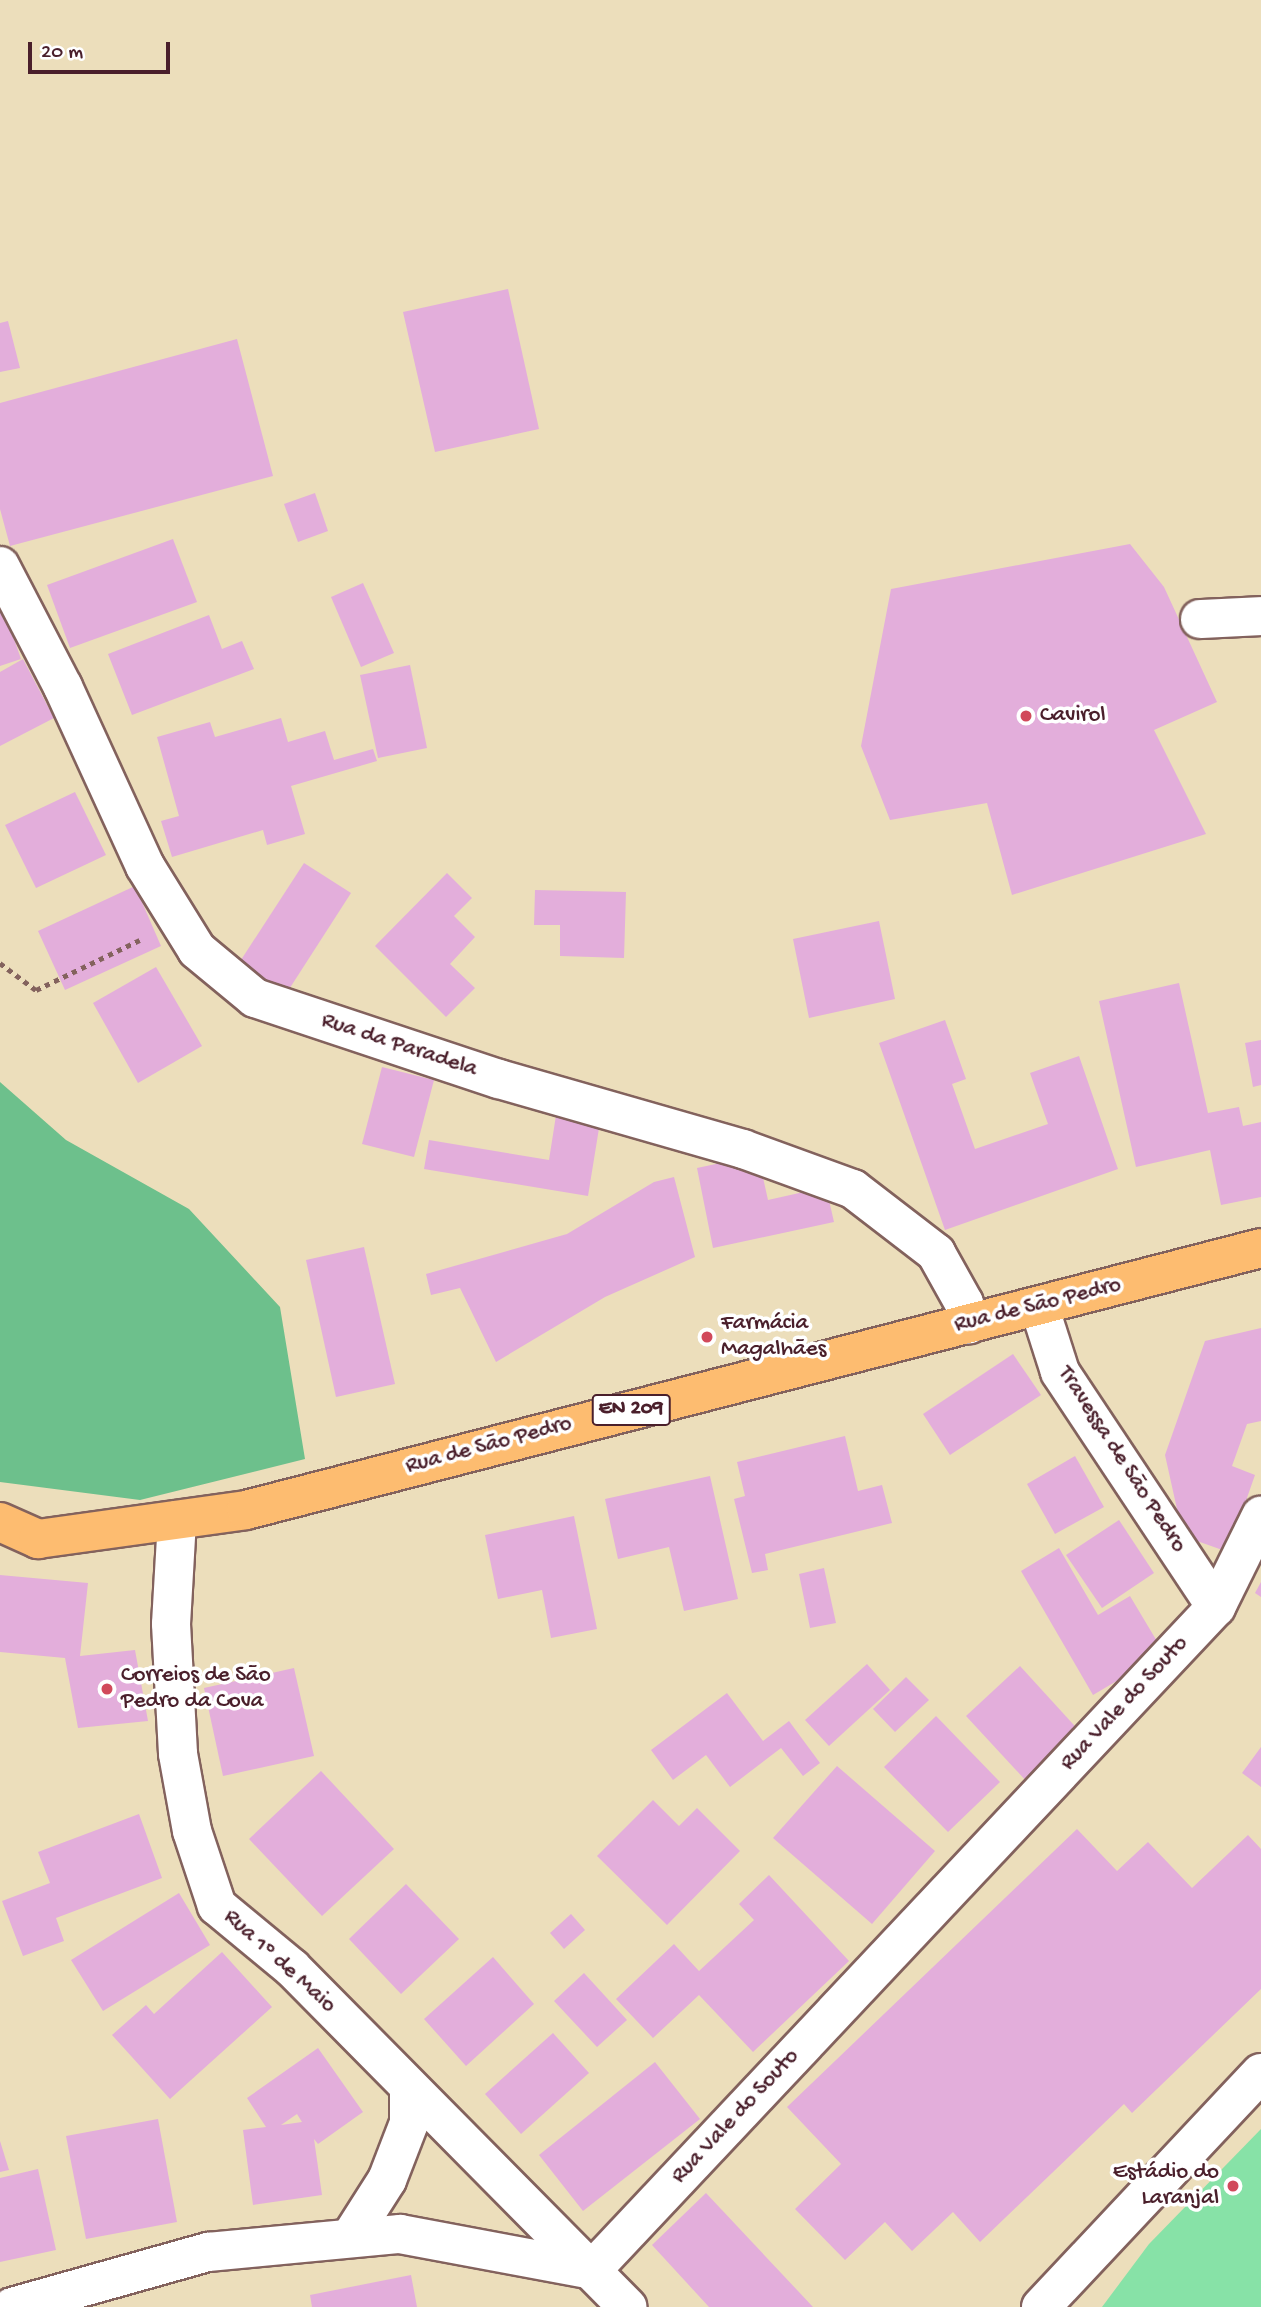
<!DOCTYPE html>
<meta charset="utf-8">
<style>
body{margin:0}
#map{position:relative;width:1261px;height:2307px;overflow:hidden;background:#ecdebb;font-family:"Gochi Hand",sans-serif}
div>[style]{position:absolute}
.green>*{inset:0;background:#87e2a7}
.forest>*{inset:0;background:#6dc08c}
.building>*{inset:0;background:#e3aedb}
.path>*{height:4.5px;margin-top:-2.25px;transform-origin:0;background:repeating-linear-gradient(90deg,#83625d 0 5px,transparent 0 10px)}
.roads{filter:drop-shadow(2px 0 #83625d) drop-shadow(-2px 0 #83625d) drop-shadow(0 2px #83625d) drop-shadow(0 -2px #83625d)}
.minor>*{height:38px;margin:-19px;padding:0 19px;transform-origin:19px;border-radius:19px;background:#fff}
.major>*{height:38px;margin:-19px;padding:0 19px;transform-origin:19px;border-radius:19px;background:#fdbc70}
.dots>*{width:19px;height:19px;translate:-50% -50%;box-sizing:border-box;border:4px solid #fff;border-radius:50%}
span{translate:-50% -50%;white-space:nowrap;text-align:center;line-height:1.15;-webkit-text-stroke:7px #fff;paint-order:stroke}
.shield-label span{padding:2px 5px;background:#fff;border:2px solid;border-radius:5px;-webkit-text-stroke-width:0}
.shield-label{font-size:21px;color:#4a1f2b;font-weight:700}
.poi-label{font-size:23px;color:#4a1f2b}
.left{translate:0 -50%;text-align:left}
.right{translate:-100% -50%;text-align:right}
.street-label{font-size:23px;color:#4a1f2b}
.scale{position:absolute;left:28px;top:42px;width:142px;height:32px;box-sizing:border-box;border:4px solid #4a1f2b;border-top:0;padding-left:9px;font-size:21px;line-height:24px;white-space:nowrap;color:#4a1f2b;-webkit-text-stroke:5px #fff;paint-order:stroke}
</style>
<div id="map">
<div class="green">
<div style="clip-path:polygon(1261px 2129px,1261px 2307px,1102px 2307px,1149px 2244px)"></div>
</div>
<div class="forest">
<div style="clip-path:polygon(0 1082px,66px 1140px,189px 1209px,280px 1307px,305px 1459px,140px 1500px,0 1482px)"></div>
</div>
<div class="building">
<div style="clip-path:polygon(508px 289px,539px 429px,435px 452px,403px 312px)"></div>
<div style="clip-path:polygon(8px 321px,20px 368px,0 372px,0 323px)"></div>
<div style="clip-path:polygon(237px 339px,273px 476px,10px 546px,0 509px,0 403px)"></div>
<div style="clip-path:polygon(315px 493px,328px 531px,298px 542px,284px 504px)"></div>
<div style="clip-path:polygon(173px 539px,197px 602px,70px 648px,47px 585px)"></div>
<div style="clip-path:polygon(1130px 544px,1164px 587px,1217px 702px,1154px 730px,1206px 834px,1012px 895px,987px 803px,890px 820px,861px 746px,891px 589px)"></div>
<div style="clip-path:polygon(363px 583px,394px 653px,361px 667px,331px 597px)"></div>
<div style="clip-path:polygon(3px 607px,21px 659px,0 666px,0 608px)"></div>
<div style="clip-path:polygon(209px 615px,222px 649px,242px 641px,254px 669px,132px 715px,108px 654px)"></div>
<div style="clip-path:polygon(23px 659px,54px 718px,0 746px,0 672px)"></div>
<div style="clip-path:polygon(410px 665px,427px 748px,378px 758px,360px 675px)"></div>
<div style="clip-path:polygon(281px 718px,288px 742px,325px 731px,334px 760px,373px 749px,377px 761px,291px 786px,305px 834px,267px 845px,263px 830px,172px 857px,161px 821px,179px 816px,157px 737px,210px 722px,215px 737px)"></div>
<div style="clip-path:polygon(75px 792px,106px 855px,36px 888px,5px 825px)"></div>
<div style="clip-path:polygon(304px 863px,351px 893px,286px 994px,239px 963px)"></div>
<div style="clip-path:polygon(447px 873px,472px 898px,454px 916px,475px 937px,450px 964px,475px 988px,446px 1017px,375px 946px)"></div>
<div style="clip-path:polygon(135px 886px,161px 946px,65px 990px,38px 931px)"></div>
<div style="clip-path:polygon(535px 890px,626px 892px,624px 958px,560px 956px,560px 925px,534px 925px)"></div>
<div style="clip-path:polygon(879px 921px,895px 999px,809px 1018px,793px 939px)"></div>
<div style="clip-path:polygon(156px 967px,202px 1046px,138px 1083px,93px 1003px)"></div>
<div style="clip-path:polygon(1179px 983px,1208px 1113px,1239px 1107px,1243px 1126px,1261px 1122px,1261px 1197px,1221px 1205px,1210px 1150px,1136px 1167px,1099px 1001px)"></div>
<div style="clip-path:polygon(945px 1020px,966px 1079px,952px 1084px,975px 1149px,1048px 1124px,1030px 1073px,1079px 1056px,1118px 1169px,945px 1230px,879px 1043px)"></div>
<div style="clip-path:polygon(1261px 1040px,1261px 1085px,1253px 1087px,1245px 1043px)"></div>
<div style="clip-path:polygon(382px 1067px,434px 1080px,414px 1157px,362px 1144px)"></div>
<div style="clip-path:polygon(557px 1109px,601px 1116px,588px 1196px,424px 1169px,429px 1140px,549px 1160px)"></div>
<div style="clip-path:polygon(758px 1155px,768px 1200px,826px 1187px,834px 1222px,713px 1248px,697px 1168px)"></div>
<div style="clip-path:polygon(674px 1177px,695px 1257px,605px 1297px,496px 1362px,460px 1288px,431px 1295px,426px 1274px,567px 1234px,654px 1182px)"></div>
<div style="clip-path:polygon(364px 1247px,395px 1384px,336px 1397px,306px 1260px)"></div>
<div style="clip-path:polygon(1261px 1328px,1261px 1421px,1247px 1424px,1232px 1466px,1255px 1475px,1228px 1552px,1183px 1536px,1165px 1455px,1205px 1341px)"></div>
<div style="clip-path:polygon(1013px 1354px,1041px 1395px,950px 1455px,923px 1414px)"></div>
<div style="clip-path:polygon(845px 1436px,858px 1491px,882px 1485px,892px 1523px,765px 1554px,768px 1570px,752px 1573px,734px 1499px,745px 1496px,737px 1462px)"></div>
<div style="clip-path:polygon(1075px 1456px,1104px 1507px,1055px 1534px,1027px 1484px)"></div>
<div style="clip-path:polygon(710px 1476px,738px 1599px,684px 1611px,669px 1547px,618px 1559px,605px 1499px)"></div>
<div style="clip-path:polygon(574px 1516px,597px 1629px,551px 1638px,542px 1590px,498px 1599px,485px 1535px)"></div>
<div style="clip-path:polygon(1119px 1520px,1154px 1573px,1102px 1608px,1066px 1555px)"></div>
<div style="clip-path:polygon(1059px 1548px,1098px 1615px,1130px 1596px,1164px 1653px,1093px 1695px,1021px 1571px)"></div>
<div style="clip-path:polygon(824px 1568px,836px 1623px,810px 1628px,799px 1574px)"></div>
<div style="clip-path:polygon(0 1575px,88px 1583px,80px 1656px,135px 1650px,148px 1721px,78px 1728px,65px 1658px,0 1652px)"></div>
<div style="clip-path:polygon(1261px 1582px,1261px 1597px,1255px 1593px)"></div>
<div style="clip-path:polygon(867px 1664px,890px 1690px,829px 1746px,805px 1720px)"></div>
<div style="clip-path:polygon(1020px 1666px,1083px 1735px,1029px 1784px,966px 1716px)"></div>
<div style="clip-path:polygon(294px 1668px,314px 1756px,223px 1776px,204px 1688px)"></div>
<div style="clip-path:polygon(906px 1677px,929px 1700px,895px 1732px,873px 1709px)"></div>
<div style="clip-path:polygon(727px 1693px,763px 1741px,789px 1721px,820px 1763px,803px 1776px,781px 1748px,730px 1787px,706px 1755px,673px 1780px,651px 1750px)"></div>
<div style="clip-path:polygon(936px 1716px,1000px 1782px,948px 1832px,884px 1767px)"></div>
<div style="clip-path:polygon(1261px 1747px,1261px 1787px,1242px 1773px)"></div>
<div style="clip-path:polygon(837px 1766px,935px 1851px,872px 1924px,773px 1838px)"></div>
<div style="clip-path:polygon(321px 1771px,394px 1849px,322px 1916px,249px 1839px)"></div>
<div style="clip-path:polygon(653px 1800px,679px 1826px,697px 1808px,740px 1851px,667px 1925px,597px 1856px)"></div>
<div style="clip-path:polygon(139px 1814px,162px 1878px,56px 1918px,64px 1941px,23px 1956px,2px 1901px,50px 1883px,38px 1852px)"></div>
<div style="clip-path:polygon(1077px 1829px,1117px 1871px,1148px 1842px,1192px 1888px,1248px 1835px,1261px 1849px,1261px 1989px,1132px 2113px,1124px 2104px,980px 2242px,953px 2212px,912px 2251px,885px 2222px,845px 2260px,795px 2209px,841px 2164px,787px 2107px)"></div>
<div style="clip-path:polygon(769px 1875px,849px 1961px,753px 2052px,699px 1995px,653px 2038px,616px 1999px,674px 1944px,699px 1971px,754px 1920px,739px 1904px)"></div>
<div style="clip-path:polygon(406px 1884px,459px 1939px,401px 1994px,349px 1939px)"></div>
<div style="clip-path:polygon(179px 1893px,210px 1945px,103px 2011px,71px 1960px)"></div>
<div style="clip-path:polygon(571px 1914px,585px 1930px,564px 1949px,550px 1933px)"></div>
<div style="clip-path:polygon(222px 1952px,272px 2007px,170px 2099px,112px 2035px,146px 2005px,154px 2014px)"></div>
<div style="clip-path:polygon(493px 1957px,534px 2004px,466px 2066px,424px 2019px)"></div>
<div style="clip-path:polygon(584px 1973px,627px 2020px,597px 2047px,554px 2001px)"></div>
<div style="clip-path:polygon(553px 2033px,589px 2073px,521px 2134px,485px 2094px)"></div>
<div style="clip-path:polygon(evenodd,318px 2048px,363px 2112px,318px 2144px,314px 2139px,322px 2195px,253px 2205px,243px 2130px,266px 2127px,247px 2098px,318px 2048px,297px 2114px,302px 2122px,281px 2125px,297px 2114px)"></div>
<div style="clip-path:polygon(655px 2062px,700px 2119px,583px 2211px,539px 2155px)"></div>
<div style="clip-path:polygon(158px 2119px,177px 2222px,86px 2239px,66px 2136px)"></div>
<div style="clip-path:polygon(0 2141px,9px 2170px,0 2172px)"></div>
<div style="clip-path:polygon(38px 2169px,56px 2250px,0 2262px,0 2178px)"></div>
<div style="clip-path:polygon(706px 2193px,813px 2307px,709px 2307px,652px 2245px)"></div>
<div style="clip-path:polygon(411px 2275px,417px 2307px,312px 2307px,310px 2295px)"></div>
</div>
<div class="path">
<div style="left:0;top:963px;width:45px;rotate:36.9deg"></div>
<div style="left:36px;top:990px;width:115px;rotate:-25.7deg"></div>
</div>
<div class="roads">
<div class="minor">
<div style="left:0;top:566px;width:136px;rotate:62.5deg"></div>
<div style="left:63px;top:687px;width:197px;rotate:65.4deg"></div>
<div style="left:145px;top:866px;width:99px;rotate:58.2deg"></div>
<div style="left:197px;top:950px;width:75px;rotate:39.6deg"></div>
<div style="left:255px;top:998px;width:257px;rotate:18.4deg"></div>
<div style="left:499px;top:1079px;width:254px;rotate:16deg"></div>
<div style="left:743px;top:1149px;width:117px;rotate:20deg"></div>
<div style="left:853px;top:1189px;width:105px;rotate:37.6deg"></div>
<div style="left:936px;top:1253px;width:57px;rotate:60.8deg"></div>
<div style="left:964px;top:1303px;width:22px;rotate:77deg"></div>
<div style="left:1200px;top:619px;width:61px;rotate:-2.8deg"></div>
<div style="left:1039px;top:1306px;width:69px;rotate:72.3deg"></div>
<div style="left:1060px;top:1372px;width:282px;rotate:56.4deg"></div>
<div style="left:177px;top:1520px;width:104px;rotate:93.3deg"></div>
<div style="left:171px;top:1624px;width:130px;rotate:86.9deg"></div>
<div style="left:178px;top:1754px;width:78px;rotate:79.7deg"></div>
<div style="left:192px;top:1831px;width:79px;rotate:71.6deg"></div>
<div style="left:217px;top:1906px;width:97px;rotate:39.6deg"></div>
<div style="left:292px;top:1968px;width:477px;rotate:45.3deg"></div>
<div style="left:350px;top:2238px;width:69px;rotate:-57.5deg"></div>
<div style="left:387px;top:2180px;width:61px;rotate:-68.9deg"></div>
<div style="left:409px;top:2123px;width:35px;rotate:-90deg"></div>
<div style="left:592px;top:2270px;width:910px;rotate:-46.74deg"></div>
<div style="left:1216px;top:1607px;width:102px;rotate:-63.7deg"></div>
<div style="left:12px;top:2307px;width:204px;rotate:-15.7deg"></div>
<div style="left:208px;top:2252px;width:193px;rotate:-5.4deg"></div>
<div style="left:400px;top:2234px;width:195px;rotate:10.6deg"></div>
<div style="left:1041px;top:2307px;width:321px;rotate:-46.8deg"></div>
</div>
<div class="major">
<div style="left:0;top:1522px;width:42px;rotate:24.1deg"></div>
<div style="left:38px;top:1539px;width:210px;rotate:-7.9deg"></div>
<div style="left:246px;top:1510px;width:1048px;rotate:-14.47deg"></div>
</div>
</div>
<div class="dots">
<div style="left:1026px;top:716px;background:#d1495b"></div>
<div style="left:707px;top:1337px;background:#d1495b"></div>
<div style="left:107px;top:1689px;background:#d1495b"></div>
<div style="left:1233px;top:2186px;background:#d1495b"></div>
</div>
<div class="shield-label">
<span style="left:631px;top:1410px">EN 209</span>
</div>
<div class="poi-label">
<span class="left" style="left:1040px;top:716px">Cavirol</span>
<span class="left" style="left:721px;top:1337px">Farmácia<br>Magalhães</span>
<span class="left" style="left:121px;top:1689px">Correios de São<br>Pedro da Cova</span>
<span class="right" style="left:1219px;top:2186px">Estádio do<br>Laranjal</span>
</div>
<div class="street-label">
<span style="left:399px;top:1046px;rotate:18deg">Rua da Paradela</span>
<span style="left:1038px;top:1306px;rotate:-14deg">Rua de São Pedro</span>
<span style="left:489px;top:1446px;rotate:-15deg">Rua de São Pedro</span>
<span style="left:1121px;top:1460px;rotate:57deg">Travessa de São Pedro</span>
<span style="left:1125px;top:1704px;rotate:-47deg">Rua Vale do Souto</span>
<span style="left:279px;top:1962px;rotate:42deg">Rua 1º de Maio</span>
<span style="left:736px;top:2117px;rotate:-47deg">Rua Vale do Souto</span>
</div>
<div class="scale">20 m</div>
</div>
